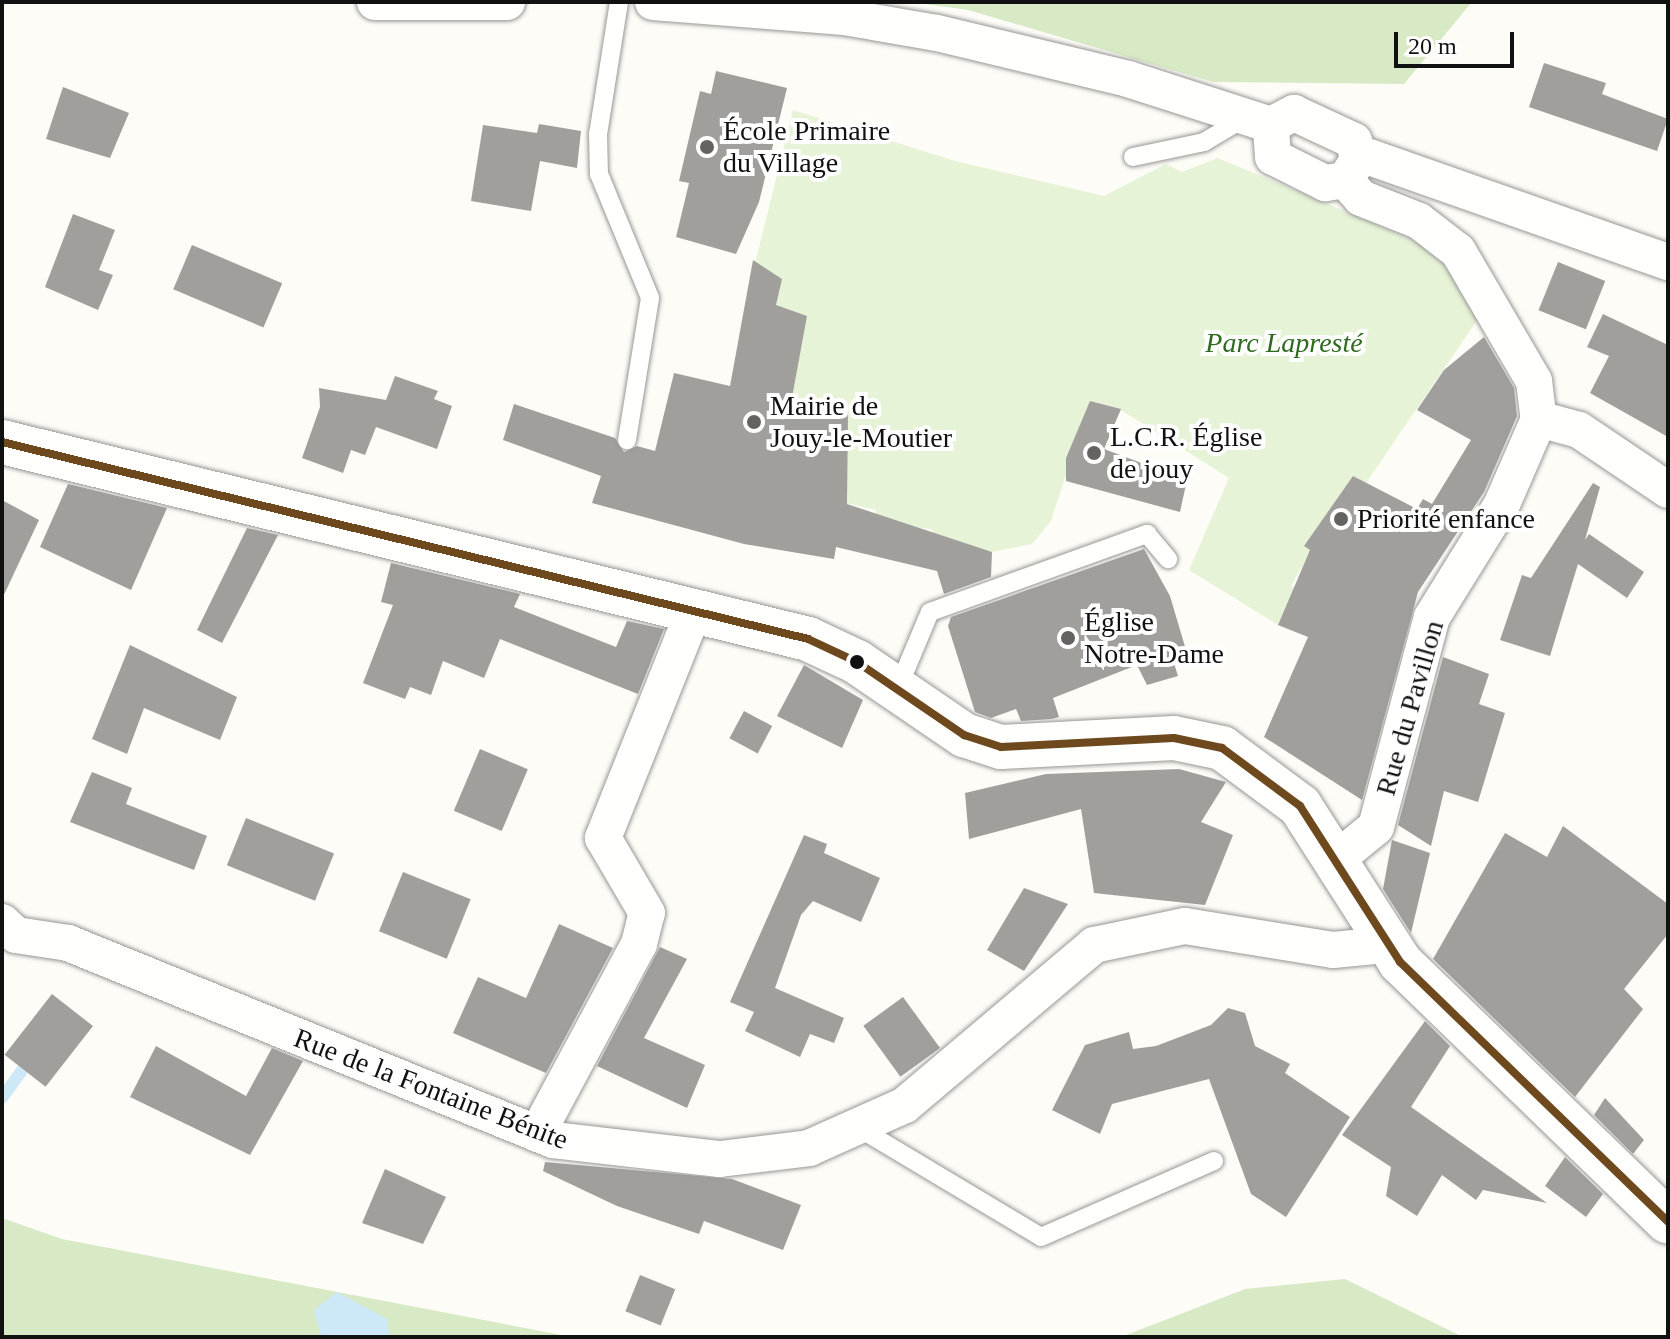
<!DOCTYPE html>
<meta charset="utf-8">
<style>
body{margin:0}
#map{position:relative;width:1670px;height:1339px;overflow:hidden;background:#fdfcf7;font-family:Georgia,serif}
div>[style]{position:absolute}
.green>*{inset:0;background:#e7f3d7}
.forest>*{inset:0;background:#d8eac5}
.water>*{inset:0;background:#cde8f7}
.stream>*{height:12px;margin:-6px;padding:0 6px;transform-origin:6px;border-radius:6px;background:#cde8f7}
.building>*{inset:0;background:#a19f9c;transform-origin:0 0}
.roads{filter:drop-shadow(0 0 2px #979795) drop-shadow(0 0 2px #979795)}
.service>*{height:18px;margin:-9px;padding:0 9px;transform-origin:9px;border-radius:9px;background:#fffffe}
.minor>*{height:36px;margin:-18px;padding:0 18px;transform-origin:18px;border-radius:18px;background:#fffffe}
.tertiary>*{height:44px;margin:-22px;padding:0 22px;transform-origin:22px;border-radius:22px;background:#fffffe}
.bus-1>*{height:8px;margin:-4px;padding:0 4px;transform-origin:4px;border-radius:4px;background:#6e491e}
.dots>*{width:22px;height:22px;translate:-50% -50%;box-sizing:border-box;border:4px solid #fff;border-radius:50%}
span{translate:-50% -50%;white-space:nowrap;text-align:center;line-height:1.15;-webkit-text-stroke:8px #fff;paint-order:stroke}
.poi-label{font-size:28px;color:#111}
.left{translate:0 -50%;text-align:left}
.park-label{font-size:28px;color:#2f6b1f;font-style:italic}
.street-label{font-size:28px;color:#111}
.frame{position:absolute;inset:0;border:4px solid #111;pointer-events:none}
.scale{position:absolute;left:1394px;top:32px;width:120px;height:36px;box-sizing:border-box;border:4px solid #111;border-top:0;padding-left:10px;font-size:24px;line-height:28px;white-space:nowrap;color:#111;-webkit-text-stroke:6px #fff;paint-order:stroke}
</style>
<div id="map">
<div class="green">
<i style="clip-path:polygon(793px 110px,955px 161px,1104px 196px,1166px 164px,1182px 172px,1218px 158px,1432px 248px,1462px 278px,1480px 316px,1366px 483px,1353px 476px,1291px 586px,1296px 590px,1278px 625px,1189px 570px,1229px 478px,1121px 410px,1090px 401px,1051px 521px,1032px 544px,992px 552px,935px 538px,932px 529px,873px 524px,876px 510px,842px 502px,848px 415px,781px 401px,807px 316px,746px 300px)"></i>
</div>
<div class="forest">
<i style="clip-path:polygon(911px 2px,1472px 2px,1404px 84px,1213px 82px,968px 10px)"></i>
<i style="clip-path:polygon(2px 1218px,62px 1239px,572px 1337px,2px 1337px)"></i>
<i style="clip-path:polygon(1345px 1279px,1463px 1337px,1121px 1337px,1245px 1289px)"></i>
</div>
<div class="water">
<i style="clip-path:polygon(337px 1292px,387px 1319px,390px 1337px,321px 1337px,314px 1310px)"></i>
</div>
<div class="stream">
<i style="left:2px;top:1098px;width:36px;rotate:-54deg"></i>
</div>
<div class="building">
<i style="clip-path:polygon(1544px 63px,1606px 83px,1602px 94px,1668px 119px,1657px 151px,1529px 107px)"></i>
<i style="clip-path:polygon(716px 71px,787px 88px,759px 202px,736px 254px,676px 237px,689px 183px,679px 181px,700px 91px,711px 94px)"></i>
<i style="clip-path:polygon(63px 87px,129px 113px,110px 158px,46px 139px)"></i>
<i style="clip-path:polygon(539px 124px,581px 131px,577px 168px,540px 161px,531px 211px,471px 201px,483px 125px,537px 133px)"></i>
<i style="clip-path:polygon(73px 214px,115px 230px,99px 270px,113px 275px,98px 310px,45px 287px)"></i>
<i style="left:192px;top:245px;width:98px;height:48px;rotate:23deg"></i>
<i style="clip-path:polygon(753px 260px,782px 279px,776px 305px,807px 316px,791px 403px,848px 415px,847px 504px,992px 552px,991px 577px,944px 594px,937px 571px,836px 547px,834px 559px,744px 544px,592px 503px,601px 476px,503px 440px,514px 404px,615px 438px,624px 452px,637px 446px,655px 451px,674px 373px,730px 386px)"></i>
<i style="left:1558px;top:262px;width:51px;height:52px;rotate:22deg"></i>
<i style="clip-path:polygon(1603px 314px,1668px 345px,1668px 437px,1590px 393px,1609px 356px,1587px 347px)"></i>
<i style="clip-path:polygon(1484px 337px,1514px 388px,1517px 416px,1484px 492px,1418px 592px,1362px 800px,1264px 737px,1308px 637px,1278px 625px,1310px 550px,1304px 546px,1353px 476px,1417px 509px,1423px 499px,1432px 504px,1471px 440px,1417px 410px,1444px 370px)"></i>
<i style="clip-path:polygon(395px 376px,438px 391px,434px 399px,452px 406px,437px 449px,376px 427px,365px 455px,351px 450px,343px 473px,302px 458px,320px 407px,319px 388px,386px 400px)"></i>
<i style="clip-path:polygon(1090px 401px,1121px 409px,1104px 449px,1187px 480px,1180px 512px,1066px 481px,1066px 458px)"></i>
<i style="clip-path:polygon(1593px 483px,1600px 487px,1585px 540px,1589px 534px,1644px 572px,1627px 598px,1578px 564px,1550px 656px,1500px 640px,1522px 575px,1531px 578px)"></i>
<i style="clip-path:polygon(68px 484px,167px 508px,131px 590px,40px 547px)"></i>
<i style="clip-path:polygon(2px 500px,39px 520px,2px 599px)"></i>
<i style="clip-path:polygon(247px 528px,278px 535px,222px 643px,197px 630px)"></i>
<i style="clip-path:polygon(1144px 549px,1170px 596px,1186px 650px,1171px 654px,1178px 676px,1147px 685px,1137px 665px,1053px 698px,1059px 717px,1052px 719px,1021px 721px,1016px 709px,991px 718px,975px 712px,948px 626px,951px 617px)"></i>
<i style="clip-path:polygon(391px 563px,520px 594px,514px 607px,616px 647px,627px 621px,664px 629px,638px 694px,500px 639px,484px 678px,443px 661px,431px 695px,410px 687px,405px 699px,363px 683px,393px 605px,381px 602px)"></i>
<i style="clip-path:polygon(130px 645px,237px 697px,220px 740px,144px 708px,127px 754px,92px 739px)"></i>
<i style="clip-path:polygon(1443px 657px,1489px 674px,1479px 704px,1505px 713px,1478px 802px,1444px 791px,1431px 846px,1398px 825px)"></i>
<i style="clip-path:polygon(804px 665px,863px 700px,842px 748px,777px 716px)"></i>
<i style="left:744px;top:711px;width:32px;height:31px;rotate:28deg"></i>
<i style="left:480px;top:749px;width:52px;height:67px;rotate:23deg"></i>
<i style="clip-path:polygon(1179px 769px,1226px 782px,1201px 822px,1233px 835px,1205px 905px,1094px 893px,1081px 809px,969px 839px,965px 793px,1046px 774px)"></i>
<i style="clip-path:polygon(92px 772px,132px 788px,126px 804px,207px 836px,194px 870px,70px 822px)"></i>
<i style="left:246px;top:818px;width:95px;height:51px;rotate:22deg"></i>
<i style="clip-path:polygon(1563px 826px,1668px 904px,1668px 934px,1624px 989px,1643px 1009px,1575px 1097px,1433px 959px,1505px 833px,1547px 857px)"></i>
<i style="clip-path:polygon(804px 835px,827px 844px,824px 853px,880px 878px,861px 922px,813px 901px,801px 915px,775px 988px,844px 1018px,834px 1043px,810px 1034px,800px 1057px,745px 1031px,754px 1012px,730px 1002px)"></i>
<i style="clip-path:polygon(1392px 840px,1430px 853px,1411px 933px,1383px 889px)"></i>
<i style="left:403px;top:872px;width:73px;height:64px;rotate:22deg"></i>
<i style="clip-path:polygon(1024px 888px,1068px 904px,1024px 971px,987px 950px)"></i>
<i style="clip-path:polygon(559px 924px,613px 948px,546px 1073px,453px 1033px,478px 977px,526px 998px)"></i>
<i style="clip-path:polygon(660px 947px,687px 959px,644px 1038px,705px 1065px,687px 1108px,597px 1066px)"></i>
<i style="left:52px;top:994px;width:52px;height:77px;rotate:38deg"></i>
<i style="left:903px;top:997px;width:63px;height:49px;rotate:54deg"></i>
<i style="clip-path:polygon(1228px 1008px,1245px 1013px,1255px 1046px,1290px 1064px,1285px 1073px,1350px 1117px,1286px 1217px,1251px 1194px,1209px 1079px,1112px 1104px,1100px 1134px,1052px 1110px,1085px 1045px,1129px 1032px,1133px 1049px,1156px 1046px,1211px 1025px)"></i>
<i style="clip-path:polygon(1425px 1021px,1450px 1046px,1411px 1107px,1547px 1203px,1483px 1190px,1476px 1200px,1442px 1175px,1417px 1216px,1386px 1196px,1391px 1167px,1342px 1135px)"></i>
<i style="clip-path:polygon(156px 1046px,246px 1096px,272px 1048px,303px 1061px,250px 1155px,130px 1097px)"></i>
<i style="clip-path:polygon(1605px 1098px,1644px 1140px,1633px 1154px,1594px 1115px)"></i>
<i style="clip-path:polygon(1565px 1157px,1603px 1194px,1586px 1217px,1545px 1186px)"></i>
<i style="clip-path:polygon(545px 1162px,732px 1179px,801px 1205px,783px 1250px,704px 1221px,699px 1234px,617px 1206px,543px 1171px)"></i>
<i style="clip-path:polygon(385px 1169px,446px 1197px,423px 1244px,362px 1223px)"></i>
<i style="left:640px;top:1275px;width:38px;height:39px;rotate:22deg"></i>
</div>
<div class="roads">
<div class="service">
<i style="left:619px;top:2px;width:134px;rotate:99deg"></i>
<i style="left:598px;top:134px;width:40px;rotate:88.6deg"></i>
<i style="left:599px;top:174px;width:134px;rotate:67.6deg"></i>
<i style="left:650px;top:298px;width:144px;rotate:99.2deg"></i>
<i style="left:1133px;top:157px;width:73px;rotate:-11.9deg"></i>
<i style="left:1204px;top:142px;width:49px;rotate:-30.8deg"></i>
<i style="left:898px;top:688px;width:82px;rotate:-67.2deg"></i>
<i style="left:930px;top:612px;width:231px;rotate:-19.8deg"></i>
<i style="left:1147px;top:534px;width:33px;rotate:50deg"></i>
<i style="left:859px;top:1128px;width:212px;rotate:30.9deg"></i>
<i style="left:1041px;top:1237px;width:189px;rotate:-23.7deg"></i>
</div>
<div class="minor">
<i style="left:375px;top:2px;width:132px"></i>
<i style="left:653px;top:2px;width:192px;rotate:4.5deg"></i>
<i style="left:844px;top:17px;width:94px;rotate:9.8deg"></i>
<i style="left:937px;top:33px;width:196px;rotate:13.5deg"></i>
<i style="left:1128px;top:79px;width:150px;rotate:17.8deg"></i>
<i style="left:1294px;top:113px;width:66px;rotate:25deg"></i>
<i style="left:1354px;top:141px;width:19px;rotate:78deg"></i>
<i style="left:1358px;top:160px;width:24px;rotate:123deg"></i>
<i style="left:1345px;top:180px;width:20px;rotate:171deg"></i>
<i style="left:1325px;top:183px;width:58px;rotate:-153.4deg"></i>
<i style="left:1273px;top:157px;width:32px;rotate:-94deg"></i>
<i style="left:1271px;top:125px;width:26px;rotate:-28deg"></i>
<i style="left:1358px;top:153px;width:329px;rotate:19.4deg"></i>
<i style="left:1345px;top:180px;width:24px;rotate:48deg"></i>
<i style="left:1361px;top:198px;width:62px;rotate:21.6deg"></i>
<i style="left:1419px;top:221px;width:49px;rotate:37.6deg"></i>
<i style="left:1458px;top:251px;width:151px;rotate:59.7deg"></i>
<i style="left:1534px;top:381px;width:38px;rotate:83deg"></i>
<i style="left:1539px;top:419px;width:41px;rotate:15.4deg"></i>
<i style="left:1579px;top:430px;width:107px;rotate:34deg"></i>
<i style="left:1337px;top:859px;width:50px;rotate:-39.4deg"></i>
<i style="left:1376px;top:827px;width:217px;rotate:-75.1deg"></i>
<i style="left:1432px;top:617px;width:133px;rotate:-58.2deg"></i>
<i style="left:1502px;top:504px;width:93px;rotate:-66.5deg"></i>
<i style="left:2px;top:922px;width:19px;rotate:43deg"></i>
<i style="left:16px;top:935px;width:53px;rotate:8.7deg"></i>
<i style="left:68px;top:943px;width:523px;rotate:22.11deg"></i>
<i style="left:553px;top:1140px;width:168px;rotate:6.5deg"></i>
<i style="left:720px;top:1159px;width:90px;rotate:-7deg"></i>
<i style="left:809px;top:1148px;width:105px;rotate:-24.1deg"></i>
<i style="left:905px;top:1105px;width:248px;rotate:-40.2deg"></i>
<i style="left:1094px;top:945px;width:93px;rotate:-11.8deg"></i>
<i style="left:1185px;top:926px;width:150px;rotate:9.2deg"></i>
<i style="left:1333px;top:950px;width:52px;rotate:-5.5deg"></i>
<i style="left:537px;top:1134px;width:216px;rotate:-61.8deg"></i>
<i style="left:639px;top:944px;width:32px;rotate:-76deg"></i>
<i style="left:647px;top:913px;width:87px;rotate:-120.4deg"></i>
<i style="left:603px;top:838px;width:245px;rotate:-68.2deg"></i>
</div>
<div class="tertiary">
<i style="left:2px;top:442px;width:830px;rotate:13.73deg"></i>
<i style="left:808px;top:639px;width:54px;rotate:25.1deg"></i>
<i style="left:857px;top:662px;width:130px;rotate:34.3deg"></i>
<i style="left:964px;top:735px;width:39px;rotate:18deg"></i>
<i style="left:1001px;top:747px;width:173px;rotate:-3deg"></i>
<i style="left:1174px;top:738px;width:49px;rotate:11.8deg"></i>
<i style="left:1222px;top:748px;width:97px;rotate:36.6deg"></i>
<i style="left:1300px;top:806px;width:185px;rotate:57.3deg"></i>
<i style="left:1400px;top:962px;width:373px;rotate:44.1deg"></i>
</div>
</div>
<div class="bus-1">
<i style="left:2px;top:442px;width:830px;rotate:13.73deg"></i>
<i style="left:808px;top:639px;width:54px;rotate:25.1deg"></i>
<i style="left:857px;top:662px;width:130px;rotate:34.3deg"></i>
<i style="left:964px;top:735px;width:39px;rotate:18deg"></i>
<i style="left:1001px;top:747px;width:173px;rotate:-3deg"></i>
<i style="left:1174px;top:738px;width:49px;rotate:11.8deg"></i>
<i style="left:1222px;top:748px;width:97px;rotate:36.6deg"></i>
<i style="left:1300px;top:806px;width:185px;rotate:57.3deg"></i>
<i style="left:1400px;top:962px;width:373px;rotate:44.1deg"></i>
</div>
<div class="dots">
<i style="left:707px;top:147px;background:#646362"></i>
<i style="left:754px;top:422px;background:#646362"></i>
<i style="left:1094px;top:453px;background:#646362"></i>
<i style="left:1341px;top:519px;background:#646362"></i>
<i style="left:1068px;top:638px;background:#646362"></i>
<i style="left:857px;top:662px;background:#111"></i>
</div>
<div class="poi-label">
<span class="left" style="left:723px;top:147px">École Primaire<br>du Village</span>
<span class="left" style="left:770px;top:422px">Mairie de<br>Jouy-le-Moutier</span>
<span class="left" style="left:1110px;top:453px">L.C.R. Église<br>de jouy</span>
<span class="left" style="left:1357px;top:519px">Priorité enfance</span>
<span class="left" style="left:1084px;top:638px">Église<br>Notre-Dame</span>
</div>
<div class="park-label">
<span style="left:1284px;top:343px">Parc Lapresté</span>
</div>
<div class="street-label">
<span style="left:1410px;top:708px;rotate:-74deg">Rue du Pavillon</span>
<span style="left:431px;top:1089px;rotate:21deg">Rue de la Fontaine Bénite</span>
</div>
<div class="frame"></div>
<div class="scale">20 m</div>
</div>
